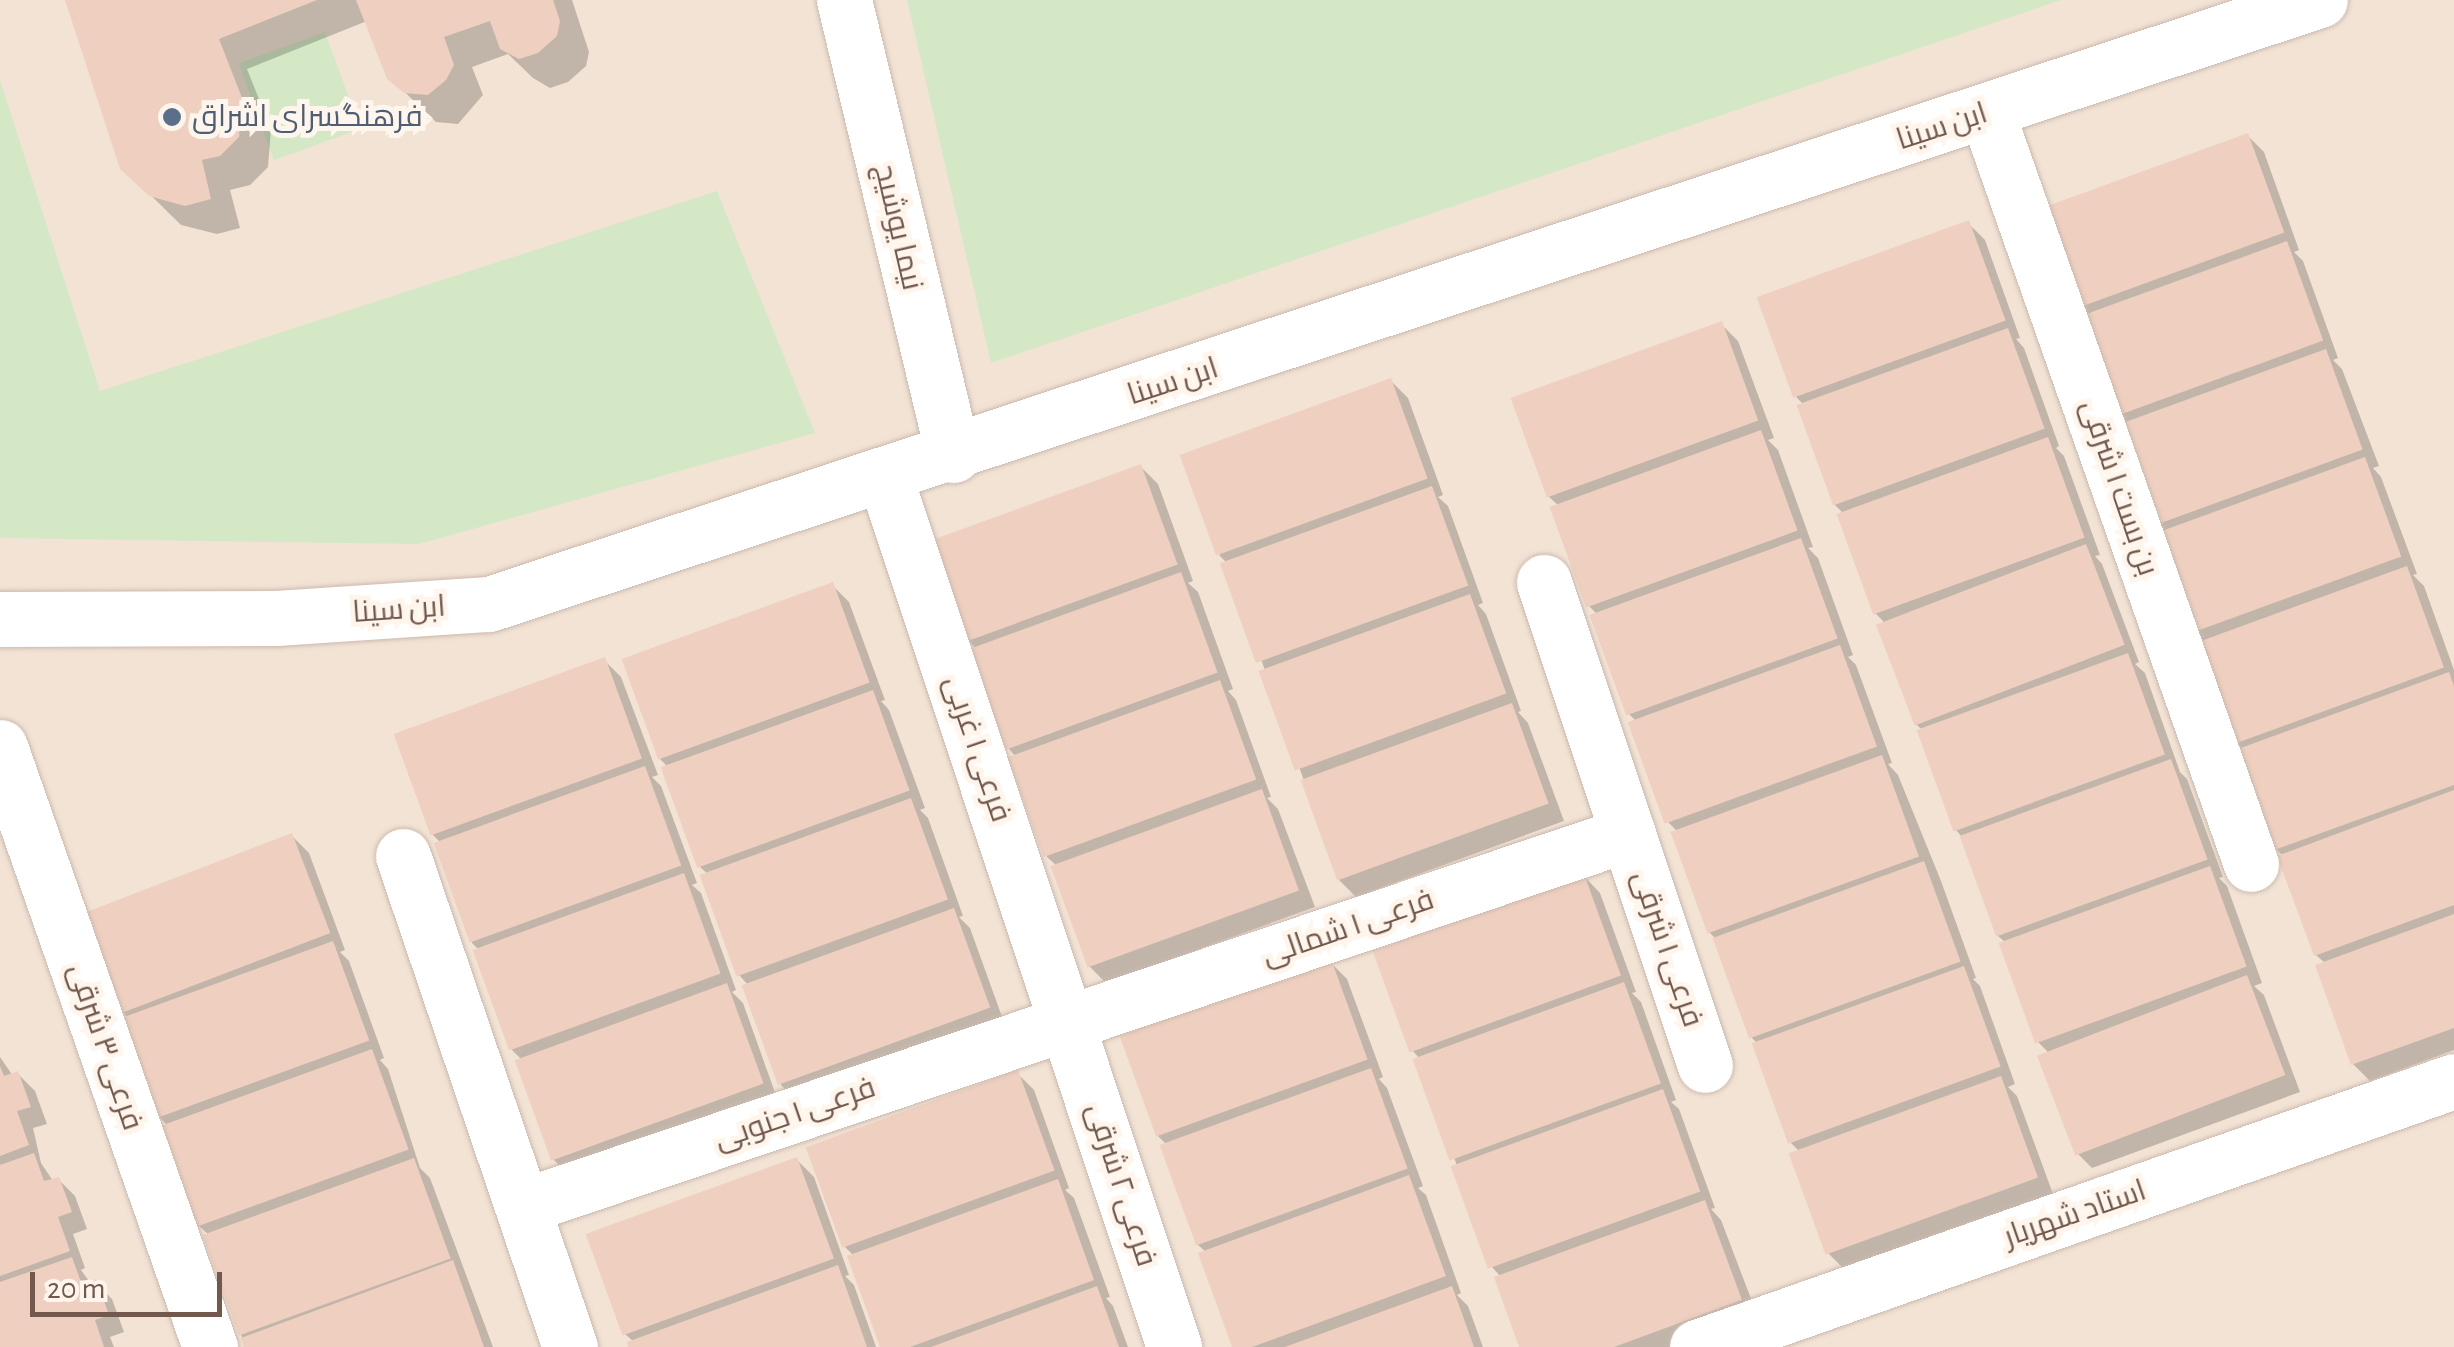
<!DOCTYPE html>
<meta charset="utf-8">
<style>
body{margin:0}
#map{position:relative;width:2454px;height:1347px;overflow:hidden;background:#fbf2e6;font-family:"Alegreya Sans",Cairo,sans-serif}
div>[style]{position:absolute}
.residential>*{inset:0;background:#f2e3d5;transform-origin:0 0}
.green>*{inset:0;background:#d5e8c6;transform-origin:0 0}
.shadow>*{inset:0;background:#0003}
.building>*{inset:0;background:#efd0c0;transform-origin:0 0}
.roads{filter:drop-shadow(0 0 2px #ccb9ad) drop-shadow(0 0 2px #ccb9ad)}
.street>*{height:55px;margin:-27.5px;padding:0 27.5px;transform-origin:27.5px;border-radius:27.5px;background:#fff}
.secondary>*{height:55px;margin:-27.5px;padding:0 27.5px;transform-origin:27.5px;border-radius:27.5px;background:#fff}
.dots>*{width:28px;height:28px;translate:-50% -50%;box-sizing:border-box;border:5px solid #fef6ec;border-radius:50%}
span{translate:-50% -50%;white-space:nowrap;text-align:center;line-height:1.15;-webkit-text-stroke:10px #fef6ec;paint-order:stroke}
.service-label{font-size:30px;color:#4e5e75}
.left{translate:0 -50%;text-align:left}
.street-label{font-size:30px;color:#73584d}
.scale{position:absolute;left:30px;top:1272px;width:192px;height:45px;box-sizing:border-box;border:5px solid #73584d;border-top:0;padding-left:12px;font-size:30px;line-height:35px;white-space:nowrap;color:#73584d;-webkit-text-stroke:8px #fef6ec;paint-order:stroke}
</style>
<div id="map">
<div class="residential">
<i style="left:0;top:0;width:2454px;height:1347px"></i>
</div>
<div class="green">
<i style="clip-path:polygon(907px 0,2061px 0,991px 363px)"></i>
<i style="left:325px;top:32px;width:103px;height:92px;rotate:70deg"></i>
<i style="clip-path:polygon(0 80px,100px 391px,717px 191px,815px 433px,419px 544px,0 538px)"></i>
</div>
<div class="shadow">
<i style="clip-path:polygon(68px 0,572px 0,589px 52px,586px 66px,568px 82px,550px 88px,533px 78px,508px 54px,472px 67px,483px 95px,458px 124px,436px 122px,390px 78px,367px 21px,247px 69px,271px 129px,268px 167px,250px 185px,230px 190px,240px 228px,217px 234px,181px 225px,122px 167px)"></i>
<i style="clip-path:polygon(2247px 135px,2264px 152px,2299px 250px,2294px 252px,2303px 261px,2338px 358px,2333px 360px,2342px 369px,2379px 466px,2373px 468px,2381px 477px,2417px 574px,2413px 575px,2424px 586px,2454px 670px,2454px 1050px,2370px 1081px,2353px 1064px,2326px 964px,2316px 955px,2283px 856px,2276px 849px,2235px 743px,2075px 309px)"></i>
<i style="clip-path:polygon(1968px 223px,1985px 240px,2020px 338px,2016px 339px,2024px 348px,2059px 446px,2056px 448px,2064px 456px,2100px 555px,2095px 556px,2102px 564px,2139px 662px,2135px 664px,2145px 673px,2180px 772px,2187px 779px,2223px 877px,2219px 878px,2227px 886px,2262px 983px,2254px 986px,2264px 995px,2300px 1092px,2092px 1168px,2075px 1151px,2047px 1051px,2038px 1042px,2006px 943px,1998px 936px,1962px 837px,1956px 830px,1924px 732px,1913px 721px,1883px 621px,1875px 613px,1844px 514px,1835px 505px,1804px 405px,1796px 397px)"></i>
<i style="clip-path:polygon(1721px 324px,1738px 341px,1774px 438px,1768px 440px,1778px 450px,1813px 547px,1808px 548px,1818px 558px,1853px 655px,1848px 657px,1856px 665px,1892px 763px,1888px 764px,1898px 775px,1941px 881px,1976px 978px,1973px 979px,1980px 986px,2015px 1084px,2008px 1087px,2017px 1096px,2053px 1194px,1845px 1270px,1828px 1253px,1800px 1152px,1791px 1143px,1758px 1044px,1752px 1038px,1716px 939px,1709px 932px,1678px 832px,1667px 821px,1637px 722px,1629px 714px,1598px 615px,1589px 606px,1559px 506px,1549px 497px)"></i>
<i style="clip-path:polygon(1391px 381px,1408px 398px,1443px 495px,1438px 497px,1448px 506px,1483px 603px,1478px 605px,1486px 614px,1521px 711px,1518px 712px,1528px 723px,1564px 821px,1356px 897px,1339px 880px,1227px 563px,1219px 555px)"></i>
<i style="clip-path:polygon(1141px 467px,1158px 484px,1193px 581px,1188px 583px,1198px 592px,1233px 689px,1228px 691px,1236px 700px,1271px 797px,1267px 798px,1278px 809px,1315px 907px,1106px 983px,1089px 966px,1058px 867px,1047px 857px,1016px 757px,1009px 749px,977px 650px,969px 641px)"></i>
<i style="clip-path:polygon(832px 585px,849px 602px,885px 700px,881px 701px,889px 710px,925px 808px,920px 810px,928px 818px,963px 916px,959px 917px,970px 928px,1005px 1025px,798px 1102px,781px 1085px,749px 986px,739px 975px,709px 875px,700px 867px,669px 768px,660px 759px)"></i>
<i style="clip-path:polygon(604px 660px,621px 677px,658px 775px,652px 777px,661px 786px,697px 883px,692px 885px,701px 893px,736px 990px,732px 992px,743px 1003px,778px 1101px,571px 1177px,554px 1160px,522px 1060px,512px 1050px,480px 951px,472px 943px,441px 843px,432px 834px)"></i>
<i style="clip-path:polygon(292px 836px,309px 853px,345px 950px,340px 952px,349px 961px,384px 1058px,380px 1060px,388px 1069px,420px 1168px,430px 1178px,493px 1347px,247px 1347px,241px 1335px,210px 1236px,199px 1226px,168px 1126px,160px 1118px,129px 1019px,120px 1010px)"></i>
<i style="clip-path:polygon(1584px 876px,1600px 893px,1636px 992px,1632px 993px,1641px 1002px,1676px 1100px,1671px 1102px,1679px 1109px,1715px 1208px,1711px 1209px,1721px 1220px,1758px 1317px,1676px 1347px,1521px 1347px,1501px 1277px,1491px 1266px,1421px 1060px,1412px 1050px)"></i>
<i style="clip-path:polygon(1330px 962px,1347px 979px,1383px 1077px,1379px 1079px,1387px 1088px,1423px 1186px,1418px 1188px,1426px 1195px,1461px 1293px,1457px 1295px,1468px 1306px,1483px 1347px,1235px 1347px,1206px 1252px,1198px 1245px,1167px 1145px,1158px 1136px)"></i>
<i style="clip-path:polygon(0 1057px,13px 1076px,18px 1074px,35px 1091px,47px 1124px,33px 1128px,41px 1163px,53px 1181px,58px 1179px,75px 1196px,87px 1229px,73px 1234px,85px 1268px,81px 1270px,91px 1284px,95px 1282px,112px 1299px,124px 1332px,110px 1337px,114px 1347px,0 1347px)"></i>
<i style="clip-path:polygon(1017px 1073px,1034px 1090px,1069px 1188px,1065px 1190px,1074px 1198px,1110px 1297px,1106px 1298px,1113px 1306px,1128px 1347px,882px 1347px,854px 1256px,845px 1247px)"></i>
<i style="clip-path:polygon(797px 1160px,814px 1177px,849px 1275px,845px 1276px,854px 1285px,876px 1347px,631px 1347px,634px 1342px,625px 1334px)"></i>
</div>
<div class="building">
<i style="clip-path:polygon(65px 0,317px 0,219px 39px,242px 98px,239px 137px,220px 156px,202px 160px,211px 199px,185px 206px,149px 196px,120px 169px)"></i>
<i style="clip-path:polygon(356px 0,553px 0,560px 21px,557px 36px,538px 53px,519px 59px,500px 49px,490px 21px,444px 37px,454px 65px,446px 80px,428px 95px,404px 93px,387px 79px)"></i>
<i style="left:2248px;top:133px;width:106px;height:226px;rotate:70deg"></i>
<i style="left:1969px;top:220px;width:107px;height:226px;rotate:70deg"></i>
<i style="left:2287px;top:241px;width:106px;height:226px;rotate:70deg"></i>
<i style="left:1722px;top:321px;width:106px;height:225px;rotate:70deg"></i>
<i style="left:2008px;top:328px;width:107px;height:225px;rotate:70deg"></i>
<i style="left:2326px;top:349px;width:107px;height:225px;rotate:70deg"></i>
<i style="left:1391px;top:378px;width:107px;height:225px;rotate:70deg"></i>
<i style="left:1761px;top:430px;width:107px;height:225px;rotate:70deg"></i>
<i style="left:2048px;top:437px;width:107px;height:225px;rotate:70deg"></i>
<i style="left:2365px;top:457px;width:106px;height:225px;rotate:70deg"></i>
<i style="left:1141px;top:464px;width:107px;height:225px;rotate:70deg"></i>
<i style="left:1432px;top:486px;width:106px;height:226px;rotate:70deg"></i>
<i style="left:1801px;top:538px;width:107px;height:225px;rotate:70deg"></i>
<i style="left:2086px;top:544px;width:108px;height:225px;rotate:69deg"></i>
<i style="left:2407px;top:566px;width:108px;height:225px;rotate:70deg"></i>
<i style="left:1181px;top:572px;width:107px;height:225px;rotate:70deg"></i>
<i style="left:833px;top:582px;width:107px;height:225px;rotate:70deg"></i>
<i style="left:1470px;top:594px;width:106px;height:225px;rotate:70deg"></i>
<i style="left:1840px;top:645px;width:108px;height:226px;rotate:70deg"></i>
<i style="left:2128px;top:653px;width:108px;height:225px;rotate:70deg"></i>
<i style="left:605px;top:657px;width:108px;height:225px;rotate:70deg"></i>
<i style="clip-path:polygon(2449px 672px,2454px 686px,2454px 785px,2274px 850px,2238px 749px)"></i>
<i style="left:1220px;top:680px;width:106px;height:226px;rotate:70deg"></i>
<i style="left:873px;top:690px;width:107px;height:226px;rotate:70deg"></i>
<i style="left:1512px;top:703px;width:107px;height:225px;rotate:70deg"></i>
<i style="left:1882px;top:755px;width:108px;height:225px;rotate:70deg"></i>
<i style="left:2171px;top:759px;width:107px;height:225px;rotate:70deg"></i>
<i style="left:645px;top:766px;width:106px;height:225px;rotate:70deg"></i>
<i style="left:1262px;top:789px;width:108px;height:225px;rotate:70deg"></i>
<i style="clip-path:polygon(2454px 790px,2454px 905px,2314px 956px,2277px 856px)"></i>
<i style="left:911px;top:798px;width:108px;height:225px;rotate:70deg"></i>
<i style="left:292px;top:833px;width:107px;height:225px;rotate:69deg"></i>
<i style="left:1924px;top:861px;width:107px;height:225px;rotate:70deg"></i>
<i style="left:2210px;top:866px;width:107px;height:225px;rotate:70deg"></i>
<i style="left:684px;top:873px;width:107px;height:225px;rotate:70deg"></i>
<i style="left:1584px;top:874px;width:108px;height:225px;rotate:70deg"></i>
<i style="left:954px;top:908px;width:106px;height:226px;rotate:70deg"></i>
<i style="clip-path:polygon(2454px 914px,2454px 1028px,2351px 1065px,2315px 965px)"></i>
<i style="left:333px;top:941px;width:106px;height:226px;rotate:70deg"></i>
<i style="left:1331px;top:959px;width:107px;height:225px;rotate:70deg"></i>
<i style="left:1964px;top:966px;width:107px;height:226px;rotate:70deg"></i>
<i style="left:2247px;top:975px;width:107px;height:225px;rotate:69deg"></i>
<i style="left:1624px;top:982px;width:108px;height:225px;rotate:70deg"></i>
<i style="left:727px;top:983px;width:107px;height:226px;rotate:70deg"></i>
<i style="left:372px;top:1049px;width:107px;height:225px;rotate:70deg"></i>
<i style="clip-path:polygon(0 1066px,4px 1076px,18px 1071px,31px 1107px,17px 1111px,29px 1145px,0 1156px)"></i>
<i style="left:1371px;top:1068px;width:107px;height:225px;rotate:70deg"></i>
<i style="left:1018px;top:1070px;width:107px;height:226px;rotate:70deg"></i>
<i style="left:2001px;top:1076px;width:108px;height:226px;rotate:70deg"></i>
<i style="left:1663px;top:1089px;width:109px;height:226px;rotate:70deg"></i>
<i style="clip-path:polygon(34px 1153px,44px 1181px,59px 1177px,72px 1212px,58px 1217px,70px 1251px,0 1276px,0 1165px)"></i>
<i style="left:797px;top:1157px;width:108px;height:225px;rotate:70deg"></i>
<i style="left:414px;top:1158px;width:107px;height:225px;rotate:70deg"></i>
<i style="clip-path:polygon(1409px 1175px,1446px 1276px,1252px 1347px,1232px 1347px,1198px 1253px)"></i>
<i style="clip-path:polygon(1058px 1179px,1094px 1280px,910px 1347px,880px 1347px,847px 1256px)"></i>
<i style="clip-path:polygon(1705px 1200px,1742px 1300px,1614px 1347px,1519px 1347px,1494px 1277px)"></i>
<i style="clip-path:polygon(72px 1257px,82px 1285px,96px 1279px,109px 1315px,95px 1320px,104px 1347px,0 1347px,0 1282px)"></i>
<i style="clip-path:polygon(453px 1260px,484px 1347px,244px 1347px,241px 1338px)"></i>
<i style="clip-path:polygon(838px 1265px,867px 1347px,628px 1347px,627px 1342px)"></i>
<i style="clip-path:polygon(1097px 1286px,1119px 1347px,931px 1347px)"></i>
<i style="clip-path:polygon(1452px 1286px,1474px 1347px,1285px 1347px)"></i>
</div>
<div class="roads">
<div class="street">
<i style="left:1987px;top:113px;width:796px;rotate:70.63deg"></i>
<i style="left:885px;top:477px;width:917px;rotate:71.62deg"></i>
<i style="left:1544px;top:582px;width:509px;rotate:71.57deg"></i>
<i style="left:0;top:747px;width:636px;rotate:70.71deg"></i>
<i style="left:403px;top:856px;width:519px;rotate:71.22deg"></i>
<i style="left:523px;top:1206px;width:1166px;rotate:-18.61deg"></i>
</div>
<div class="secondary">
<i style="left:844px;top:0;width:468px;rotate:76.5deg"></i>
<i style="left:0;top:619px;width:276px;rotate:-0.2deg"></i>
<i style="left:276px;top:618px;width:213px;rotate:-3.8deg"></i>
<i style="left:489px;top:604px;width:1928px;rotate:-18.26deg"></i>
<i style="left:1697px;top:1347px;width:802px;rotate:-19.36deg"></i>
</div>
</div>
<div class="dots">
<i style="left:172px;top:117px;background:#5c6f8a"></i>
</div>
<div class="service-label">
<span class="left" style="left:192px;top:117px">فرهنگسرای اشراق</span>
</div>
<div class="street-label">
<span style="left:1942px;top:127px;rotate:-18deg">ابن سینا</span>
<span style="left:898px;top:227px;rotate:77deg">نیما یوشیج</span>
<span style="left:1173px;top:382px;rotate:-18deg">ابن سینا</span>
<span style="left:2119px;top:488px;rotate:71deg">بن بست ۱ شرقی</span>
<span style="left:399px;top:610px;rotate:-4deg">ابن سینا</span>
<span style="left:977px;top:749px;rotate:71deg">فرعی ۱ غربی</span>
<span style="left:1348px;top:928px;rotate:-19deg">فرعی ۱ شمالی</span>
<span style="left:1667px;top:949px;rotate:71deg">فرعی ۱ شرقی</span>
<span style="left:105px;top:1047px;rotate:71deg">فرعی ۳ شرقی</span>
<span style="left:795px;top:1114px;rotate:-19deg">فرعی ۱ جنوبی</span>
<span style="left:1121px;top:1185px;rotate:72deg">فرعی ۲ شرقی</span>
<span style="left:2075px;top:1214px;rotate:-19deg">استاد شهریار</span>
</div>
<div class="scale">20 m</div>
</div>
